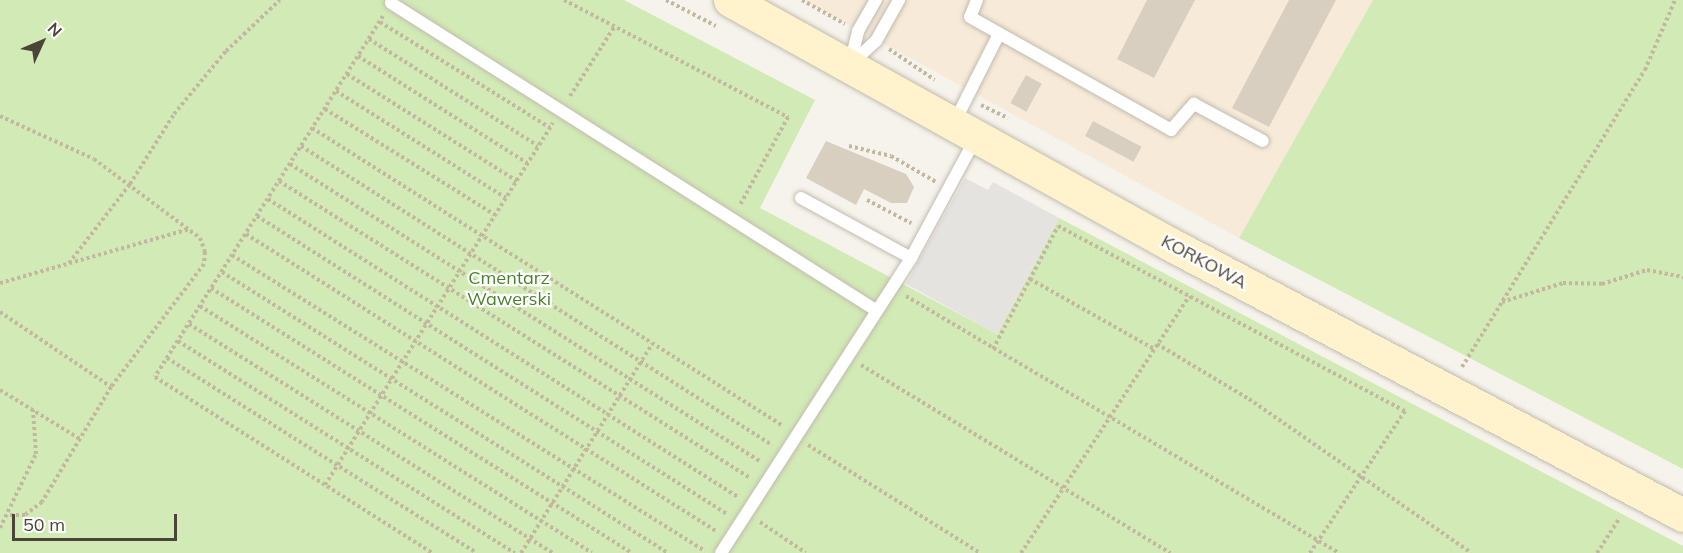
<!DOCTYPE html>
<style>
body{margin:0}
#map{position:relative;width:1683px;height:553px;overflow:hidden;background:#f6f3ec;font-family:Mulish,sans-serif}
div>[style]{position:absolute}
.commercial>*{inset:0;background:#f7ead8}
.green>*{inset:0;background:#d2eab5}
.parking>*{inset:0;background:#e5e3e0}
.building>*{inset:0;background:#d8cfc1;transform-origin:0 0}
.path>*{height:4px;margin-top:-2px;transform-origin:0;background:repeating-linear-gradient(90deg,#c4b79f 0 3px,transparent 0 6px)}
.roads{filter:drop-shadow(0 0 2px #c2bbae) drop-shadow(0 0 2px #c2bbae)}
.lane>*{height:12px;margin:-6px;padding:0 6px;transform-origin:6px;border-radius:6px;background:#fff}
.secondary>*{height:33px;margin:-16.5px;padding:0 16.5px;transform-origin:16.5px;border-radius:16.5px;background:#fff3cd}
span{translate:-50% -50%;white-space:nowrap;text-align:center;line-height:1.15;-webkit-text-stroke:4.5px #fff;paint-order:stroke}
.street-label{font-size:18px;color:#4b4439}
.park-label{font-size:18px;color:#4a7f2a}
.north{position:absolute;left:12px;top:12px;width:60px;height:60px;-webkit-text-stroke:4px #fff;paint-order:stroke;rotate:46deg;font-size:16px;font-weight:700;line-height:24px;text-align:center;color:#4b4439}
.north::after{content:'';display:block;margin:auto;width:21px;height:27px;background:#4b4439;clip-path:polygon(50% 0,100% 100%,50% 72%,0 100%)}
.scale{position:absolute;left:12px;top:514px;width:165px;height:27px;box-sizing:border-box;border:3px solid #4b4439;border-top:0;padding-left:8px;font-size:18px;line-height:21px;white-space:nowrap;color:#4b4439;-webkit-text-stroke:4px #fff;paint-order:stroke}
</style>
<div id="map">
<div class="commercial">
<i style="clip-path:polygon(804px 0,1373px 0,1239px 238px)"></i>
</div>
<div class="green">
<i style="clip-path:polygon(0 0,624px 0,815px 100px,760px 208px,997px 334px,1059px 218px,1683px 546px,1683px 553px,0 553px)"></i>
<i style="clip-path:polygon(1373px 0,1683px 0,1683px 469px,1239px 238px)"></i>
</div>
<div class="parking">
<i style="clip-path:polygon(965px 178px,988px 190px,993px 182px,1059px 218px,997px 334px,906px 284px)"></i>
</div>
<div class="building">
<i style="clip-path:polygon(1147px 0,1195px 0,1154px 78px,1117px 59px)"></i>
<i style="clip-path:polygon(1289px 0,1336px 0,1269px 127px,1232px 108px)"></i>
<i style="left:1026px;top:75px;width:18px;height:32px;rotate:29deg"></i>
<i style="left:1093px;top:121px;width:55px;height:17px;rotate:28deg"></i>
<i style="clip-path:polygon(826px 141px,906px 174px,914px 187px,907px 203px,891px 203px,864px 189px,856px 205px,806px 178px)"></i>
</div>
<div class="path">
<i style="left:564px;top:0;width:253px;rotate:27.6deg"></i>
<i style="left:788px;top:117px;width:100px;rotate:118.6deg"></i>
<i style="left:666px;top:0;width:56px;rotate:27.5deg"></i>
<i style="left:802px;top:0;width:49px;rotate:29.2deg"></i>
<i style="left:383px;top:16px;width:427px;rotate:122.3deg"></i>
<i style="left:155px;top:377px;width:328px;rotate:32.4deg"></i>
<i style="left:380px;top:22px;width:200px;rotate:31.9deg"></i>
<i style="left:369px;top:39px;width:200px;rotate:32.3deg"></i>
<i style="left:889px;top:49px;width:55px;rotate:34deg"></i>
<i style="left:358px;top:56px;width:200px;rotate:32.3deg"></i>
<i style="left:347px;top:74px;width:201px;rotate:32.2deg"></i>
<i style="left:336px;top:91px;width:201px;rotate:32.2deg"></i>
<i style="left:570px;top:96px;width:83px;rotate:-57.3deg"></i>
<i style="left:981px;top:105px;width:30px;rotate:26deg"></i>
<i style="left:325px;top:109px;width:200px;rotate:31.9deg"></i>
<i style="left:0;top:116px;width:103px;rotate:24.6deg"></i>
<i style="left:94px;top:159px;width:132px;rotate:36.7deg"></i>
<i style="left:200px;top:238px;width:15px;rotate:70deg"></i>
<i style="left:205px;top:252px;width:12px;rotate:95deg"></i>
<i style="left:204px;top:264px;width:154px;rotate:127.1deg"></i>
<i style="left:111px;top:387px;width:134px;rotate:121deg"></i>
<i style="left:42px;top:502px;width:21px;rotate:143deg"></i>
<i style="left:25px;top:515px;width:18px;rotate:180deg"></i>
<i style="left:312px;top:128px;width:557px;rotate:32.32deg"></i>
<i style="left:301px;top:146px;width:558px;rotate:32.41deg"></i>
<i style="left:849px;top:146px;width:43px;rotate:13.4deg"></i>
<i style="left:891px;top:156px;width:52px;rotate:30deg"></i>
<i style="left:290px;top:164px;width:557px;rotate:32.32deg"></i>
<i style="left:279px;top:181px;width:557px;rotate:32.23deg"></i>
<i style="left:268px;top:199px;width:557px;rotate:32.38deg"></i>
<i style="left:867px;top:200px;width:50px;rotate:27.6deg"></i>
<i style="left:257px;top:216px;width:557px;rotate:32.38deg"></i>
<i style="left:246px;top:234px;width:556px;rotate:32.29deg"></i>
<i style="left:232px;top:255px;width:558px;rotate:32.04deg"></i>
<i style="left:69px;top:263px;width:100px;rotate:-52.3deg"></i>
<i style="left:130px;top:184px;width:83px;rotate:-57.8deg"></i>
<i style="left:174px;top:114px;width:82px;rotate:-50.5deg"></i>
<i style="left:226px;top:51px;width:74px;rotate:-43.4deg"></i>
<i style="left:222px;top:272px;width:527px;rotate:32.21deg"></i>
<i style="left:1030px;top:279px;width:142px;rotate:29.4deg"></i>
<i style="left:0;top:283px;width:197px;rotate:-15.9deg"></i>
<i style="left:211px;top:288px;width:497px;rotate:32.2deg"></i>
<i style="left:906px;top:296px;width:504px;rotate:30.69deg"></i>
<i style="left:1502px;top:302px;width:64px;rotate:-17.3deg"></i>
<i style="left:1563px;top:283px;width:39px;rotate:1deg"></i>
<i style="left:1602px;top:284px;width:47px;rotate:-17.3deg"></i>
<i style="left:1647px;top:270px;width:37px;rotate:11deg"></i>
<i style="left:200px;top:306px;width:463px;rotate:32.2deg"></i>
<i style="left:0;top:312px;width:134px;rotate:34deg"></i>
<i style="left:189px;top:324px;width:430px;rotate:32.2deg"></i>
<i style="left:178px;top:341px;width:398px;rotate:32.2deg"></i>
<i style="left:1157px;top:344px;width:107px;rotate:30.9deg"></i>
<i style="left:1249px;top:399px;width:270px;rotate:34.7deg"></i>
<i style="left:993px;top:349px;width:139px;rotate:-62.1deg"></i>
<i style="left:1058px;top:226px;width:393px;rotate:28.1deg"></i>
<i style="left:1405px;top:411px;width:171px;rotate:123.8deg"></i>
<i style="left:167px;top:358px;width:366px;rotate:32.2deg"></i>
<i style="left:861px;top:365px;width:362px;rotate:31.3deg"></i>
<i style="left:1462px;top:367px;width:349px;rotate:-58.4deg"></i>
<i style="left:1645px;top:70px;width:76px;rotate:-66.8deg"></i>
<i style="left:0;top:390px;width:94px;rotate:31.5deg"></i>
<i style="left:808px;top:445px;width:203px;rotate:32.1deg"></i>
<i style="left:325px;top:485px;width:428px;rotate:-57.8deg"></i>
<i style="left:760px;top:522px;width:55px;rotate:34deg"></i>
<i style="left:0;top:528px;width:82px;rotate:-64.1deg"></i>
<i style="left:36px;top:454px;width:44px;rotate:-93.9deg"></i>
<i style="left:521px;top:553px;width:247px;rotate:-57.9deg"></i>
<i style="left:1021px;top:553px;width:307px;rotate:-56.8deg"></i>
<i style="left:1597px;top:553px;width:40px;rotate:-57.1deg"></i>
</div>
<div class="roads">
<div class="lane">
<i style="left:977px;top:0;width:18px;rotate:112deg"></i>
<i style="left:970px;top:17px;width:231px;rotate:29.3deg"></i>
<i style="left:1171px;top:130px;width:35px;rotate:-49deg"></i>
<i style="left:1194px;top:104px;width:78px;rotate:28.2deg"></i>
<i style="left:391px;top:3px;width:575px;rotate:32.36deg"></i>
<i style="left:850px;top:64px;width:34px;rotate:-76deg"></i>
<i style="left:858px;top:31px;width:36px;rotate:-60deg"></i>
<i style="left:851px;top:64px;width:34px;rotate:-43deg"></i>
<i style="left:876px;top:41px;width:47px;rotate:-60.7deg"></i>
<i style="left:954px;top:123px;width:100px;rotate:-63.2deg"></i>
<i style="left:801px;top:198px;width:125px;rotate:28.6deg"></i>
<i style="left:721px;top:553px;width:351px;rotate:-57.2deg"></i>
<i style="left:911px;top:258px;width:136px;rotate:-61.6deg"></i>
</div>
<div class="secondary">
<i style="left:730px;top:0;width:505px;rotate:29deg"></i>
<i style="left:1172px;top:245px;width:578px;rotate:27.85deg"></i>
</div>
</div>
<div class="street-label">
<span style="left:1204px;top:262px;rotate:28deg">KORKOWA</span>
</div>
<div class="park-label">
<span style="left:509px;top:289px">Cmentarz<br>Wawerski</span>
</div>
<div class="north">N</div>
<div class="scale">50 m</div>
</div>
